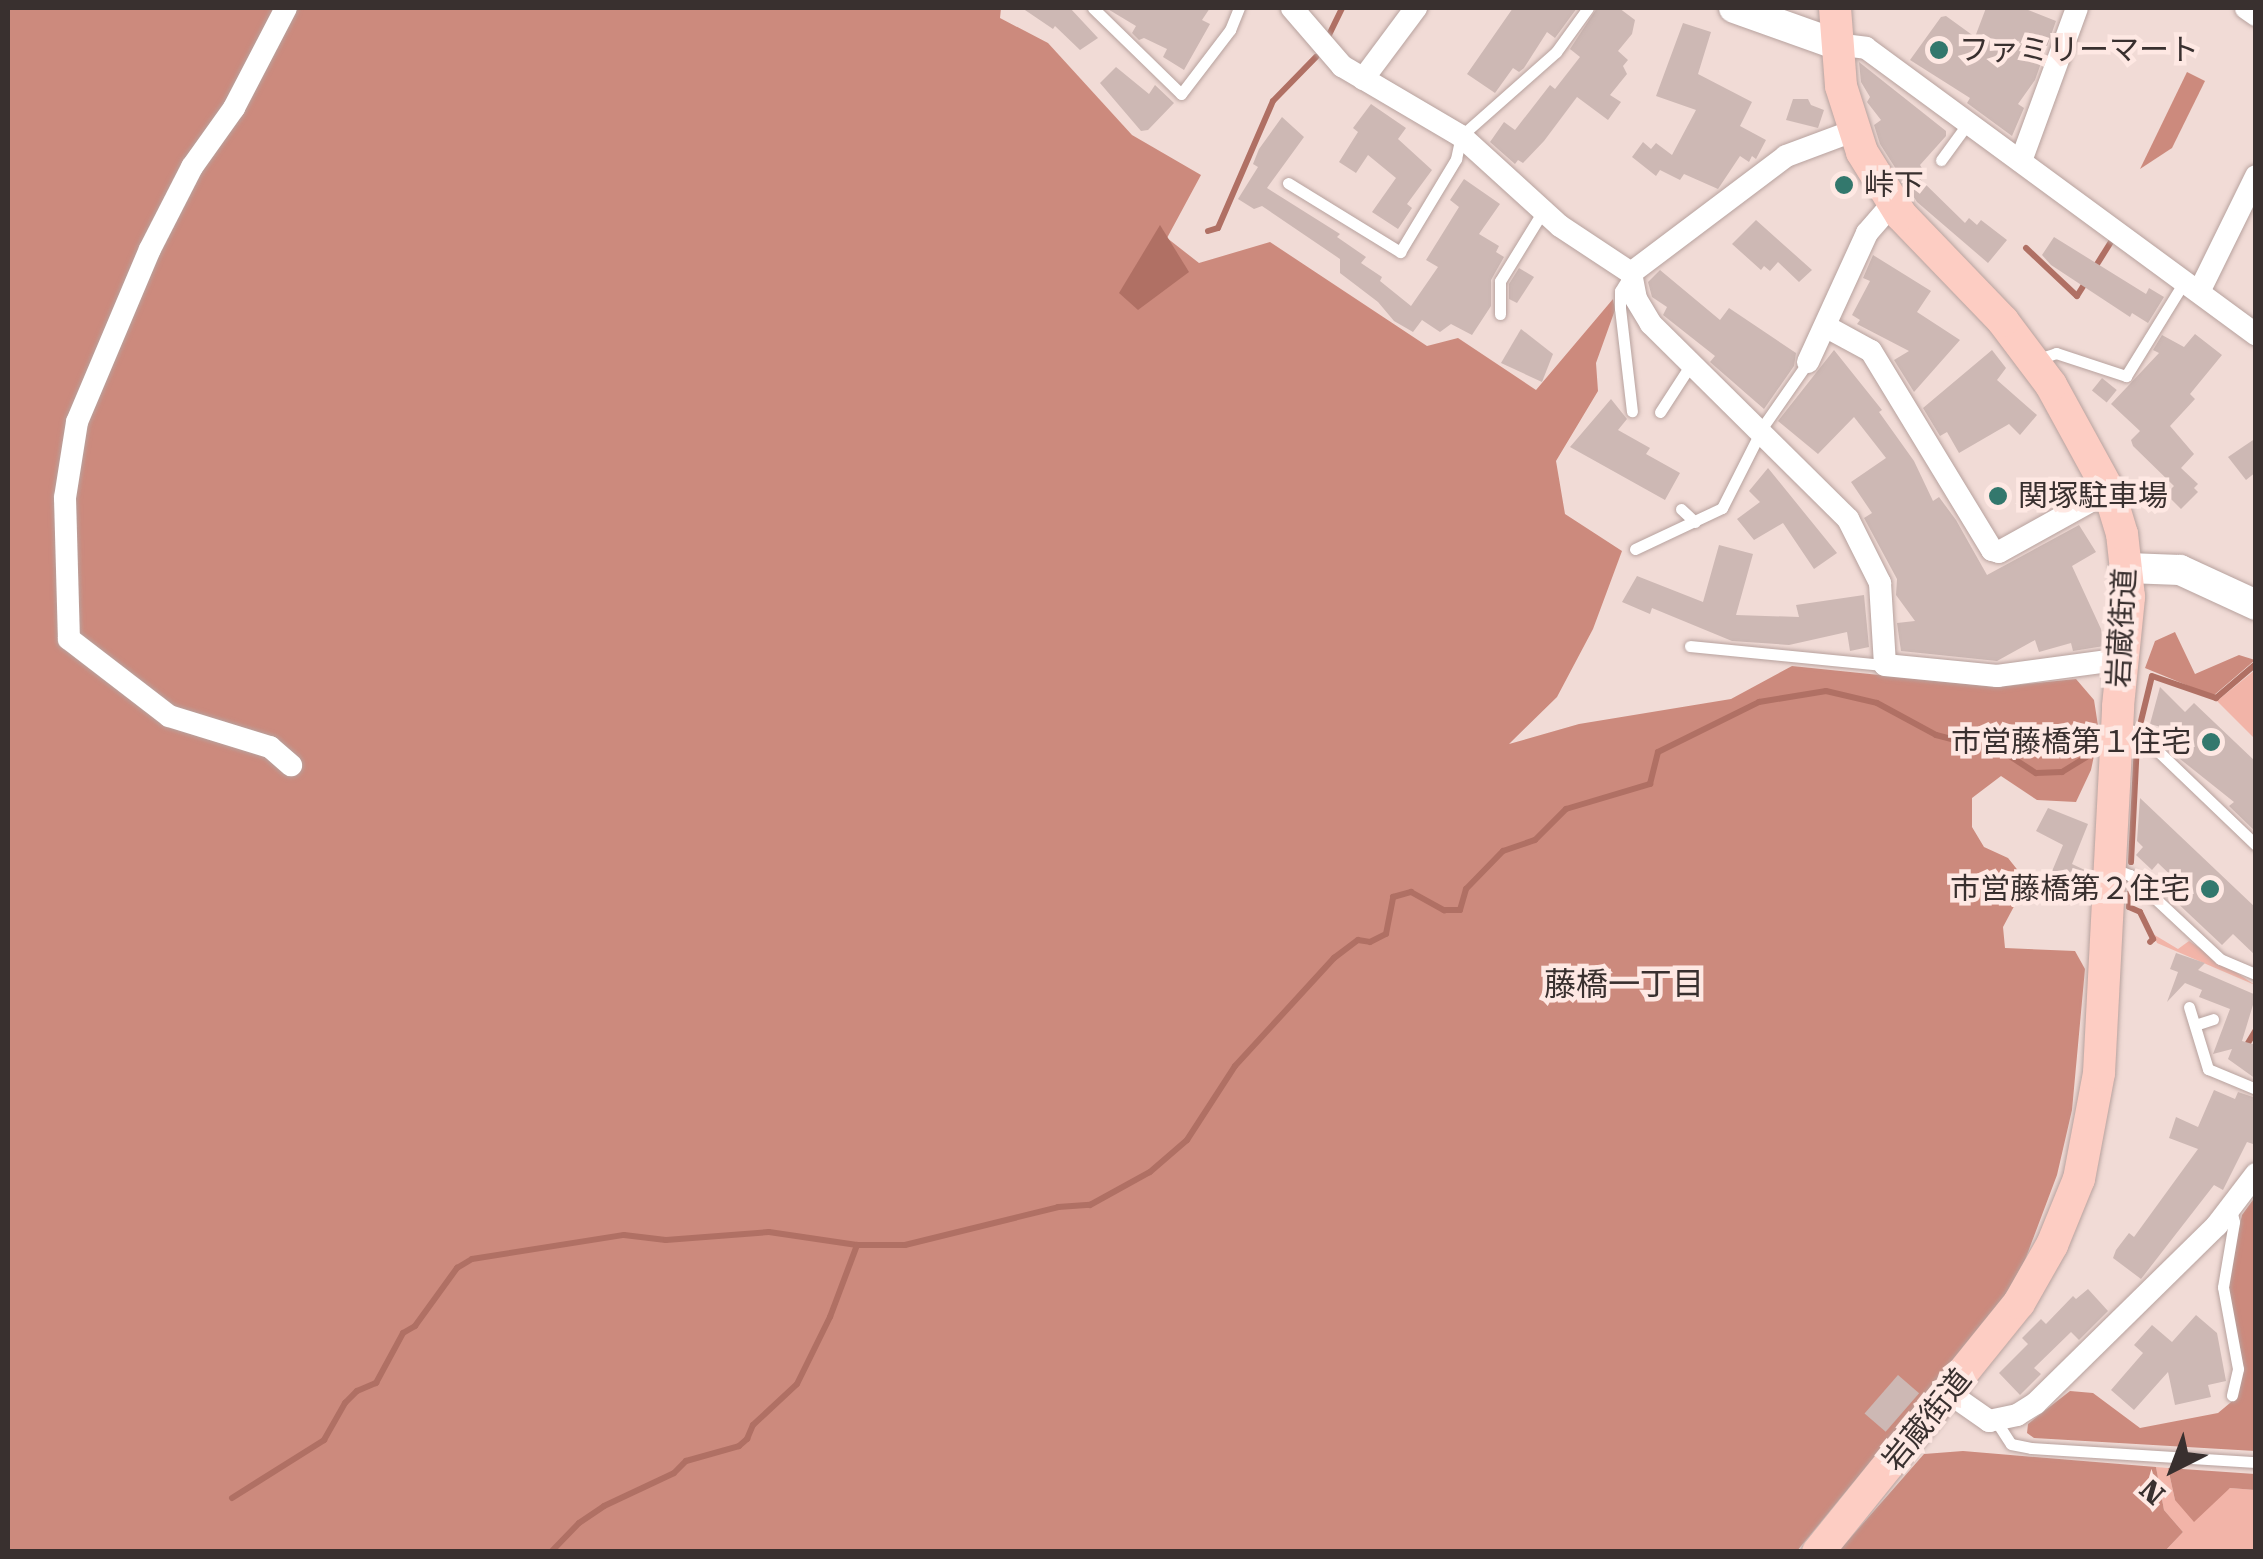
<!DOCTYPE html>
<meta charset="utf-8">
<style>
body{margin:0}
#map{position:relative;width:2263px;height:1559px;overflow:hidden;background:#f1dbd6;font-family:"Roboto Serif","Noto Sans JP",serif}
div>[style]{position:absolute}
.green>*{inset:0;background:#f2b4a8}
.forest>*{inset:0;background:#cc8a7d}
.water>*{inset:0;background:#b07064}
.stream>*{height:6px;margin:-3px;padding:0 3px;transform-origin:3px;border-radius:3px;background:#b07064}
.building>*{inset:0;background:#cdb8b4;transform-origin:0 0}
.roads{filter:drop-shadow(0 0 2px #b7a29e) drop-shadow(0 0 2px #b7a29e)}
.lane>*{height:11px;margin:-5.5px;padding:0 5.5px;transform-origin:5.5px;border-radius:5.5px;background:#fff}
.street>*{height:22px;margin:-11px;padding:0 11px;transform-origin:11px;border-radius:11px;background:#fff}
.secondary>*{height:30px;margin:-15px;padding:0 15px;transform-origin:15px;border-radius:15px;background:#fff}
.primary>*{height:32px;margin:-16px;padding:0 16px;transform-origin:16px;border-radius:16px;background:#fdcdc3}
.dots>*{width:28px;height:28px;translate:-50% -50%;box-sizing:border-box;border:5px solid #fee8e3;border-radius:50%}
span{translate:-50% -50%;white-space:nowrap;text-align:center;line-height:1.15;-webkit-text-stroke:9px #fee8e3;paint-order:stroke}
.poi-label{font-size:30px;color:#39302f}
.left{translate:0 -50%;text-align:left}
.right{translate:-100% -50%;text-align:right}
.street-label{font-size:30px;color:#39302f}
.neighbourhood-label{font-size:32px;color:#39302f}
.frame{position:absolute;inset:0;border:10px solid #39302f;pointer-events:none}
.north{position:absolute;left:2123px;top:1419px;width:100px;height:100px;-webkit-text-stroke:8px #fee8e3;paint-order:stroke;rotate:222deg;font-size:28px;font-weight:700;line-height:40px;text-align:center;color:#39302f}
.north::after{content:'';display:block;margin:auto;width:35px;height:45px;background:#39302f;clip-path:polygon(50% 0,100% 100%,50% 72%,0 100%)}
</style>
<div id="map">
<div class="green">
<i style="clip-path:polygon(2255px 670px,2255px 739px,2217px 701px)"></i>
<i style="clip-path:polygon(2153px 934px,2178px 949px,2189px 941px,2255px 985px,2157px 943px)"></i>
<i style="clip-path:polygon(2156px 1467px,2168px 1468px,2175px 1500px,2220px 1495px,2230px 1488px,2255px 1490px,2255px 1551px,2165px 1551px,2183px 1532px,2164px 1510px)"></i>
</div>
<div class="forest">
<i style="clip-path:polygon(8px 8px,1001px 8px,1000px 18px,1048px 43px,1132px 135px,1201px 175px,1167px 238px,1199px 263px,1270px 242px,1427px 346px,1458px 338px,1536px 390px,1613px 299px,1615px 310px,1596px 363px,1598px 391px,1556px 461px,1565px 514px,1622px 551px,1593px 629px,1557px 697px,1509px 744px,1579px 724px,1731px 699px,1792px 666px,1996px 687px,2076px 679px,2094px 700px,2099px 732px,2091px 770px,2076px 802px,2037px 800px,2001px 776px,1972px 798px,1972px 827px,1984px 847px,2008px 858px,2020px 873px,2019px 897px,2003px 927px,2005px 948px,2075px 951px,2085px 969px,2072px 1110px,2057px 1175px,2025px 1260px,2004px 1299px,1797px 1551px,8px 1552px)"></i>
<i style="clip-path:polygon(2187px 72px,2205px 81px,2172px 148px,2140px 169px)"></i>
<i style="clip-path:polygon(2175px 632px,2195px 674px,2239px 655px,2255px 660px,2213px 696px,2145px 668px,2155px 641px)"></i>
<i style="clip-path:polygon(2255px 1197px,2255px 1451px,2034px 1438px,2027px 1433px,2028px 1424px,2070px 1391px,2093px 1393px,2140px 1428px,2218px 1413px,2230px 1403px,2235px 1398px,2226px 1286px,2242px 1215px)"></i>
<i style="clip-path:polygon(1963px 1451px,2156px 1467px,2164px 1510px,2183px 1532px,2165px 1551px,1838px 1552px,1924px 1454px)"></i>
<i style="clip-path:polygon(2168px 1468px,2255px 1474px,2255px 1490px,2230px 1488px,2194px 1522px,2175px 1500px)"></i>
</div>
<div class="water">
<i style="clip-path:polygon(1160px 225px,1189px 272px,1138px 310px,1119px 293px)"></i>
</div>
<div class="stream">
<i style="left:1327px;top:39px;width:34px;rotate:-64deg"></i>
<i style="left:1208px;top:231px;width:10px;rotate:-17deg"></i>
<i style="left:1218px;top:228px;width:138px;rotate:-66.6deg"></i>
<i style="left:1273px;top:101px;width:62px;rotate:-45.7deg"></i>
<i style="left:2026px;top:248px;width:70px;rotate:43.3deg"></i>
<i style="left:2077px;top:296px;width:19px;rotate:-58deg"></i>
<i style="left:2094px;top:269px;width:36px;rotate:-58deg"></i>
<i style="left:2141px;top:721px;width:46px;rotate:-76.3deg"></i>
<i style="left:2152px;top:676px;width:68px;rotate:19deg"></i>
<i style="left:2216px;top:698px;width:52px;rotate:-40.4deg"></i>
<i style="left:2131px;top:862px;width:120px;rotate:-87.1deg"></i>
<i style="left:2130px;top:893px;width:14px;rotate:94deg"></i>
<i style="left:2129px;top:907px;width:12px;rotate:24deg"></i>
<i style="left:2140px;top:912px;width:30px;rotate:64deg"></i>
<i style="left:2153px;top:939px;width:4px;rotate:135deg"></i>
<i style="left:2245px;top:1048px;width:21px;rotate:-59deg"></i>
<i style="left:232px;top:1498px;width:109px;rotate:-32.2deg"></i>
<i style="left:324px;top:1440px;width:43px;rotate:-60.4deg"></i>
<i style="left:345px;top:1403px;width:17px;rotate:-45deg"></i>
<i style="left:357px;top:1391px;width:21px;rotate:-23deg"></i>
<i style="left:376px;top:1383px;width:57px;rotate:-61.6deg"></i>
<i style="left:403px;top:1333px;width:14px;rotate:-30deg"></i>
<i style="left:415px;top:1326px;width:72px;rotate:-54.1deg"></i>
<i style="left:457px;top:1268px;width:17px;rotate:-31deg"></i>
<i style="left:472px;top:1259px;width:154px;rotate:-9deg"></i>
<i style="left:624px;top:1235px;width:42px;rotate:6.8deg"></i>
<i style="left:666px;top:1240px;width:103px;rotate:-4.4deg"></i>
<i style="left:769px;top:1232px;width:89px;rotate:8.4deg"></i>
<i style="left:857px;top:1245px;width:48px"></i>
<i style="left:905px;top:1245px;width:158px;rotate:-13.9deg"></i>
<i style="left:1058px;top:1207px;width:32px;rotate:-4deg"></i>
<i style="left:1090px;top:1205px;width:68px;rotate:-28.8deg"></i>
<i style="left:1150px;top:1172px;width:49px;rotate:-40.9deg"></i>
<i style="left:1187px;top:1140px;width:88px;rotate:-57deg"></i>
<i style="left:1235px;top:1066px;width:147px;rotate:-47.5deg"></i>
<i style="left:1334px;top:958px;width:30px;rotate:-37deg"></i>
<i style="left:1358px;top:940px;width:12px;rotate:9deg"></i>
<i style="left:1370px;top:942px;width:18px;rotate:-27deg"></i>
<i style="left:1386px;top:934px;width:38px;rotate:-79deg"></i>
<i style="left:1393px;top:897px;width:19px;rotate:-16deg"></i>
<i style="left:1411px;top:892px;width:38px;rotate:29deg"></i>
<i style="left:1444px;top:910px;width:16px"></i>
<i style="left:1460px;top:910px;width:22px;rotate:-74deg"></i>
<i style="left:1466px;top:889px;width:53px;rotate:-45.8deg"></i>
<i style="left:1503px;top:851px;width:34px;rotate:-19deg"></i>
<i style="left:1535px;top:840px;width:44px;rotate:-45deg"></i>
<i style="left:1566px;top:809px;width:88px;rotate:-16.6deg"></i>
<i style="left:1650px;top:784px;width:33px;rotate:-76deg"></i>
<i style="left:1658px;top:752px;width:113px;rotate:-26.3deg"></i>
<i style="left:1759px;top:702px;width:68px;rotate:-9.3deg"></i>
<i style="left:1826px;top:691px;width:52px;rotate:13.2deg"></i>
<i style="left:1877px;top:703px;width:67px;rotate:28.5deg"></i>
<i style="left:1936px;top:735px;width:71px;rotate:14.6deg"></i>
<i style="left:2005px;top:753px;width:37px;rotate:33deg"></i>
<i style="left:2036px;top:773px;width:26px;rotate:-2deg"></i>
<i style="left:2062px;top:772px;width:46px;rotate:-31.6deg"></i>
<i style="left:551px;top:1552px;width:40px;rotate:-46deg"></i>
<i style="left:579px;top:1523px;width:30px;rotate:-34deg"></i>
<i style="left:604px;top:1506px;width:77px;rotate:-25.2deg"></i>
<i style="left:674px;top:1473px;width:17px;rotate:-45deg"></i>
<i style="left:686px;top:1461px;width:55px;rotate:-15.8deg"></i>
<i style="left:739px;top:1446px;width:11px;rotate:-41deg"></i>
<i style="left:747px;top:1439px;width:15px;rotate:-67deg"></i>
<i style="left:753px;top:1425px;width:60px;rotate:-43deg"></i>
<i style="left:797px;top:1384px;width:75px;rotate:-63.8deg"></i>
<i style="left:830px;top:1317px;width:77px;rotate:-69.4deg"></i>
</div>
<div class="building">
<i style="clip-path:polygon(1022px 8px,1070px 8px,1098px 38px,1080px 50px,1055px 26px,1053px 29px)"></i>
<i style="clip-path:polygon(1106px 8px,1210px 8px,1202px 20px,1210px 24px,1184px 70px,1163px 57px,1167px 49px,1144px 38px,1139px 40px,1132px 33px,1136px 26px)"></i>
<i style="clip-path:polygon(1513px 8px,1577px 8px,1555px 38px,1547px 32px,1524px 68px,1519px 72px,1513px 68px,1495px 93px,1467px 74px)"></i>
<i style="clip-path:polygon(1597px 8px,1619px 8px,1635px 20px,1632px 34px,1618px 51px,1628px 60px,1623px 66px,1627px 74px,1610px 95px,1621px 102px,1608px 120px,1577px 97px,1544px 141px,1523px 163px,1518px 160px,1515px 164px,1490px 142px,1504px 122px,1515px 130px,1550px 85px,1555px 89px,1580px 57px,1570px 49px)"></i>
<i style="clip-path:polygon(1986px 8px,2023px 8px,2056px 21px,2035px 80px,2018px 104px,2024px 108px,2012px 136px,1967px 103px,1970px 98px,1910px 60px,1941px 17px,1946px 16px,1975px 37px)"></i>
<i style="clip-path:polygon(1683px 23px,1711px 32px,1698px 74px,1752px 102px,1740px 126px,1766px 140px,1756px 159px,1752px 156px,1749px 162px,1740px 156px,1718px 189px,1684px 174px,1680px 180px,1660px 170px,1656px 176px,1632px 157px,1643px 142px,1651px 149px,1656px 143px,1672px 155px,1696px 110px,1656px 96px)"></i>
<i style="clip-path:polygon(1859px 62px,1946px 131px,1946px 136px,1920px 165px,1923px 170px,1917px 176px,1965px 223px,1969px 218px,1977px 225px,1981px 220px,2007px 240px,1988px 263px,1917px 202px,1880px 144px,1874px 125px,1881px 120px,1867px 102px,1870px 97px,1861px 82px)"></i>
<i style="clip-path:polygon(1116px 67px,1149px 94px,1155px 85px,1174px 103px,1148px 130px,1141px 131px,1100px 83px)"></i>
<i style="clip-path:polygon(1793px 99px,1808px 99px,1811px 105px,1824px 110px,1818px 128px,1786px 120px)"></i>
<i style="clip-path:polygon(1371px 104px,1406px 128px,1398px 139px,1432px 170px,1407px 204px,1412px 208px,1398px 229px,1372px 212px,1396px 178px,1368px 155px,1356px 173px,1339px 162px,1358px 132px,1353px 128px)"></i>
<i style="clip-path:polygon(1282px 117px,1304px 137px,1267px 188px,1340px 234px,1337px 237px,1366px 257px,1361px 263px,1382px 277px,1380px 281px,1411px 306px,1438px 267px,1426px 260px,1459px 207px,1450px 200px,1464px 179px,1500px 204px,1479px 234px,1499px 246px,1496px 252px,1504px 257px,1491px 280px,1491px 306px,1472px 335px,1451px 324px,1440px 332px,1422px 320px,1413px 332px,1394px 321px,1378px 302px,1340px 273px,1340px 259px,1262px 206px,1254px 209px,1238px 199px,1258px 167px,1253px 164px,1259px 149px)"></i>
<i style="clip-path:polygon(1756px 220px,1812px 270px,1799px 282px,1778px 262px,1770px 271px,1764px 266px,1761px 270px,1732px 244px)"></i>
<i style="clip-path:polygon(2054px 237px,2146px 294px,2149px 288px,2164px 297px,2148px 323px,2132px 313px,2130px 317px,2051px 265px,2042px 255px)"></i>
<i style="clip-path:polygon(1873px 255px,1931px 291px,1917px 312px,1960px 340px,1914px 392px,1894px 360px,1909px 351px,1857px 324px,1860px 320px,1852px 315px,1870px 281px,1863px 278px)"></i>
<i style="clip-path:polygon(1519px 268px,1534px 277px,1517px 303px,1509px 299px,1509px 284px)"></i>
<i style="clip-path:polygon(1660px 270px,1720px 320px,1729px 308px,1796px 353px,1794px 366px,1764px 409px,1710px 362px,1715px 356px,1663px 315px,1667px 307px,1652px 297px,1648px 282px)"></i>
<i style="clip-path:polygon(1521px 329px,1553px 354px,1542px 382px,1501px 363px)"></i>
<i style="clip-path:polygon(2195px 334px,2222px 355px,2190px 394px,2195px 399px,2170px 426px,2194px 454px,2181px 468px,2198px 484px,2194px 488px,2198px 492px,2181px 509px,2166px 494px,2174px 486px,2133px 446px,2131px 440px,2140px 431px,2111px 404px,2159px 353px,2153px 350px,2162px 335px,2184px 347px)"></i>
<i style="clip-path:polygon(1834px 350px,1882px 410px,1879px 412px,1914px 461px,1933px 501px,1939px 497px,1956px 520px,1987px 575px,2079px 525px,2096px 552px,2072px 566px,2101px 629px,2104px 646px,2073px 651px,2071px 643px,2039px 652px,2035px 640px,1997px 661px,1901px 651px,1897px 623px,1915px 621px,1896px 595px,1897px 579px,1864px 518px,1872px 513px,1851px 482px,1886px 458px,1854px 417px,1818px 454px,1778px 421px)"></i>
<i style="clip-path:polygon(1992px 350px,2006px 368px,1997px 380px,2037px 415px,2020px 435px,2009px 424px,1959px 453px,1947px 432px,1940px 436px,1923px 408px)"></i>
<i style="left:2102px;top:378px;width:19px;height:16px;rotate:39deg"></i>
<i style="clip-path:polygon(1611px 399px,1627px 419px,1618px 430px,1650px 448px,1646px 454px,1680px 473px,1665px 500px,1570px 447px)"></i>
<i style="clip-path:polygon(2256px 438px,2256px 472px,2246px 480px,2228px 457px)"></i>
<i style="clip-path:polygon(1768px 468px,1837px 553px,1814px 569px,1783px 523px,1754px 540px,1737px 519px,1760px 502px,1749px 491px)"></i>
<i style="clip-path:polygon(1719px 545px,1753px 554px,1736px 615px,1799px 617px,1796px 605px,1864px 595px,1869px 647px,1850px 651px,1847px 632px,1789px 645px,1732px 641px,1652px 608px,1650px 614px,1622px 602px,1637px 576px,1703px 602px)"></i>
<i style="clip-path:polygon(2160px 687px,2185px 712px,2194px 703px,2256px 762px,2256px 832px,2229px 806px,2234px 802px,2175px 755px,2193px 736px,2150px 724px)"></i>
<i style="clip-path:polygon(2140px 798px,2256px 908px,2256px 956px,2233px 934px,2222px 945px,2171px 897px,2182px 886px,2158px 863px,2152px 870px,2136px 855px,2143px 847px,2137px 841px)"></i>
<i style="clip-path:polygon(2048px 808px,2088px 824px,2072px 864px,2089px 872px,2081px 891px,2061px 883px,2055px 893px,2045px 888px,2063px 845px,2036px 831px)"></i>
<i style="clip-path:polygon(2176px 953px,2205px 963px,2198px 970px,2256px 995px,2242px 1041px,2256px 1045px,2256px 1079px,2228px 1059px,2232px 1049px,2213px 1054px,2230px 1009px,2199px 997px,2202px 990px,2185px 983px,2167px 1002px,2178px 972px,2170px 969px)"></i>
<i style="clip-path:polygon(2214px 1090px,2235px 1099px,2238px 1092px,2256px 1098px,2256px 1145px,2247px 1142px,2223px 1190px,2214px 1185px,2141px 1279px,2113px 1258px,2116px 1250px,2129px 1233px,2134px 1237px,2198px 1149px,2169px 1138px,2176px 1117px,2198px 1127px)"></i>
<i style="clip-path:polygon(2088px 1289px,2108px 1311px,2079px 1340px,2071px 1332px,2034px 1368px,2041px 1374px,2020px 1395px,1999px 1373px,2028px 1344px,2022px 1338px,2041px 1319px,2046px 1324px,2073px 1296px,2076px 1299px)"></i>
<i style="clip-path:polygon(2196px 1315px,2217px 1333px,2226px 1381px,2208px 1385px,2211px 1397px,2175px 1405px,2168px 1372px,2134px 1410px,2111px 1390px,2143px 1353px,2134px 1345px,2152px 1325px,2172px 1342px)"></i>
<i style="left:1898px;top:1375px;width:28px;height:51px;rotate:41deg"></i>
</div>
<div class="roads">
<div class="lane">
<i style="left:1093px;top:8px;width:123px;rotate:44.3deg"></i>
<i style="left:1181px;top:94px;width:81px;rotate:-52.6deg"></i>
<i style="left:1230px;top:30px;width:24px;rotate:-68deg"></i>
<i style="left:1941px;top:160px;width:46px;rotate:-53.9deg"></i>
<i style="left:1288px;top:183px;width:132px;rotate:31.6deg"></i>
<i style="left:1400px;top:252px;width:109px;rotate:-58.9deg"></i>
<i style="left:1456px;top:159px;width:24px;rotate:-78deg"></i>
<i style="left:1461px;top:136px;width:127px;rotate:-41.5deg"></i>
<i style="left:1556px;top:52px;width:54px;rotate:-54deg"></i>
<i style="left:1628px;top:278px;width:15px;rotate:122deg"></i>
<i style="left:1620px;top:291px;width:17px;rotate:90deg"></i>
<i style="left:1620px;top:308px;width:104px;rotate:83.4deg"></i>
<i style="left:1500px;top:314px;width:33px;rotate:-90deg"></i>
<i style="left:1500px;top:281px;width:82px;rotate:-58.4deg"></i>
<i style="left:2038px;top:359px;width:19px;rotate:-18deg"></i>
<i style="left:2056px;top:353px;width:74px;rotate:18.2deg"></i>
<i style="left:2126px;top:376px;width:110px;rotate:-58.3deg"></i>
<i style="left:1660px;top:412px;width:57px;rotate:-57.1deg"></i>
<i style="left:1681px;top:509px;width:19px;rotate:43deg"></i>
<i style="left:1635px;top:549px;width:96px;rotate:-25.2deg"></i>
<i style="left:1722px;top:508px;width:93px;rotate:-63.2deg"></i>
<i style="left:1764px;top:425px;width:77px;rotate:-55.1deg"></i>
<i style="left:1690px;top:646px;width:196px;rotate:5.6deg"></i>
<i style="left:2121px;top:728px;width:17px;rotate:13deg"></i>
<i style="left:2138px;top:732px;width:163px;rotate:43.8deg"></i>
<i style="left:2114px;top:869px;width:17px;rotate:21deg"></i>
<i style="left:2130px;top:875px;width:123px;rotate:43deg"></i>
<i style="left:2220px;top:959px;width:39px;rotate:23deg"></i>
<i style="left:2189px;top:1007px;width:65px;rotate:73deg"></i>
<i style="left:2208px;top:1069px;width:52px;rotate:22.6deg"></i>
<i style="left:2195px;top:1025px;width:19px;rotate:-18deg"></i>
<i style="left:2231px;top:1209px;width:13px;rotate:77deg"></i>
<i style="left:2234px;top:1222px;width:66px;rotate:99.6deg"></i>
<i style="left:2223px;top:1287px;width:83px;rotate:79.6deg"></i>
<i style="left:2238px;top:1369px;width:27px;rotate:103deg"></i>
<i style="left:1996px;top:1421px;width:27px;rotate:57deg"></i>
<i style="left:2011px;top:1444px;width:20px;rotate:11deg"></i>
<i style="left:2031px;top:1448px;width:225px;rotate:3.6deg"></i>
</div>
<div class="street">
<i style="left:286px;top:8px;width:113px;rotate:117.5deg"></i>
<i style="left:234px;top:108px;width:72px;rotate:125.4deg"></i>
<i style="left:192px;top:167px;width:92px;rotate:117.1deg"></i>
<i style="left:150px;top:249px;width:188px;rotate:112.9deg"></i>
<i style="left:77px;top:422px;width:77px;rotate:99deg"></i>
<i style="left:65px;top:498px;width:141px;rotate:88.4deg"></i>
<i style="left:69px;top:639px;width:126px;rotate:37.6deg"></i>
<i style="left:169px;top:716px;width:106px;rotate:17.1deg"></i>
<i style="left:270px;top:747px;width:28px;rotate:41deg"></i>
<i style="left:1292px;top:8px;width:77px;rotate:49.2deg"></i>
<i style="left:1342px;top:66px;width:138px;rotate:30.5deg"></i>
<i style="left:1461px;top:136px;width:134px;rotate:42.3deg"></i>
<i style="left:1560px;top:226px;width:85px;rotate:33.5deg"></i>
<i style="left:1631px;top:273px;width:26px;rotate:79deg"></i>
<i style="left:1636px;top:299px;width:29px;rotate:59deg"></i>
<i style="left:1651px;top:324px;width:277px;rotate:44.7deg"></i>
<i style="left:1848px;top:519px;width:72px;rotate:63.4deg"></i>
<i style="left:1880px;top:583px;width:82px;rotate:86.5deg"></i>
<i style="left:1885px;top:665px;width:113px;rotate:5.6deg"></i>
<i style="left:1997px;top:676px;width:127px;rotate:-7.7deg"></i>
<i style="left:2246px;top:8px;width:12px;rotate:35deg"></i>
<i style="left:1835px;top:44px;width:31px;rotate:7deg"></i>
<i style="left:1866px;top:48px;width:484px;rotate:36.3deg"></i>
<i style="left:1363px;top:79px;width:89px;rotate:-53.3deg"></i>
<i style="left:2021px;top:161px;width:163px;rotate:-69.9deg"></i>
<i style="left:1631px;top:273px;width:194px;rotate:-37deg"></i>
<i style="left:1786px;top:156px;width:72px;rotate:-20.5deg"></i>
<i style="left:2199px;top:292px;width:129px;rotate:-63.8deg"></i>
<i style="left:1825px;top:326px;width:52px;rotate:28.5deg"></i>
<i style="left:1871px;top:351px;width:233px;rotate:58.7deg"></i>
<i style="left:1992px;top:550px;width:7px;rotate:16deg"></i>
<i style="left:1999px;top:552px;width:126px;rotate:-29deg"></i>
<i style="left:1808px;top:362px;width:142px;rotate:-65.4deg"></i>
<i style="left:1867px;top:233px;width:38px;rotate:-49deg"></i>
<i style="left:1949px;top:1393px;width:49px;rotate:35deg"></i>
<i style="left:1989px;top:1421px;width:29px;rotate:-12deg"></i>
<i style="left:2017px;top:1415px;width:22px;rotate:-32deg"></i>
<i style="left:2036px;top:1403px;width:254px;rotate:-44.5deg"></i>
<i style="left:2217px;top:1225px;width:64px;rotate:-52.6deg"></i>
</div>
<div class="secondary">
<i style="left:1734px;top:8px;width:107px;rotate:19.6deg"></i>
<i style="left:2128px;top:568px;width:52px;rotate:2.2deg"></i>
<i style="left:2180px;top:570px;width:84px;rotate:24.7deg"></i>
</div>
<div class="primary">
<i style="left:1818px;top:1552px;width:320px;rotate:-51.1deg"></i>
<i style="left:2019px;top:1303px;width:67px;rotate:-60.4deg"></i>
<i style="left:2052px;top:1245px;width:71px;rotate:-67.8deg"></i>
<i style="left:2079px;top:1179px;width:108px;rotate:-79.3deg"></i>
<i style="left:2099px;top:1073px;width:367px;rotate:-87deg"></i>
<i style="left:2118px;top:706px;width:110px;rotate:-84.2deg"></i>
<i style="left:2129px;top:597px;width:63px;rotate:-96.3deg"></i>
<i style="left:2122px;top:534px;width:45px;rotate:-106.8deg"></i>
<i style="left:2109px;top:491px;width:121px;rotate:-118.7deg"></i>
<i style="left:2051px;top:385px;width:80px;rotate:-126.9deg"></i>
<i style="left:2003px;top:321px;width:147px;rotate:-133.9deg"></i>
<i style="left:1901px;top:215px;width:74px;rotate:-121.8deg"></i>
<i style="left:1862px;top:152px;width:69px;rotate:-107.7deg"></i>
<i style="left:1841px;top:86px;width:78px;rotate:-94.4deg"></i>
</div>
</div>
<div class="dots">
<i style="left:1939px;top:50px;background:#33786d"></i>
<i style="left:1844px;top:185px;background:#33786d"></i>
<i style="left:1998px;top:496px;background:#33786d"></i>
<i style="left:2211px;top:742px;background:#33786d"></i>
<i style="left:2210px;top:889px;background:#33786d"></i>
</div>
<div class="poi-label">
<span class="left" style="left:1959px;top:50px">ファミリーマート</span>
<span class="left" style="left:1864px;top:185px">峠下</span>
<span class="left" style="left:2018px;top:496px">関塚駐車場</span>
<span class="right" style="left:2191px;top:742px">市営藤橋第１住宅</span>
<span class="right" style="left:2190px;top:889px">市営藤橋第２住宅</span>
</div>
<div class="street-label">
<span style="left:2122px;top:628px;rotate:-87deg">岩蔵街道</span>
<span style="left:1927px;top:1420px;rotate:-51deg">岩蔵街道</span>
</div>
<div class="neighbourhood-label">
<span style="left:1624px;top:984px">藤橋一丁目</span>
</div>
<div class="frame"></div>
<div class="north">N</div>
</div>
